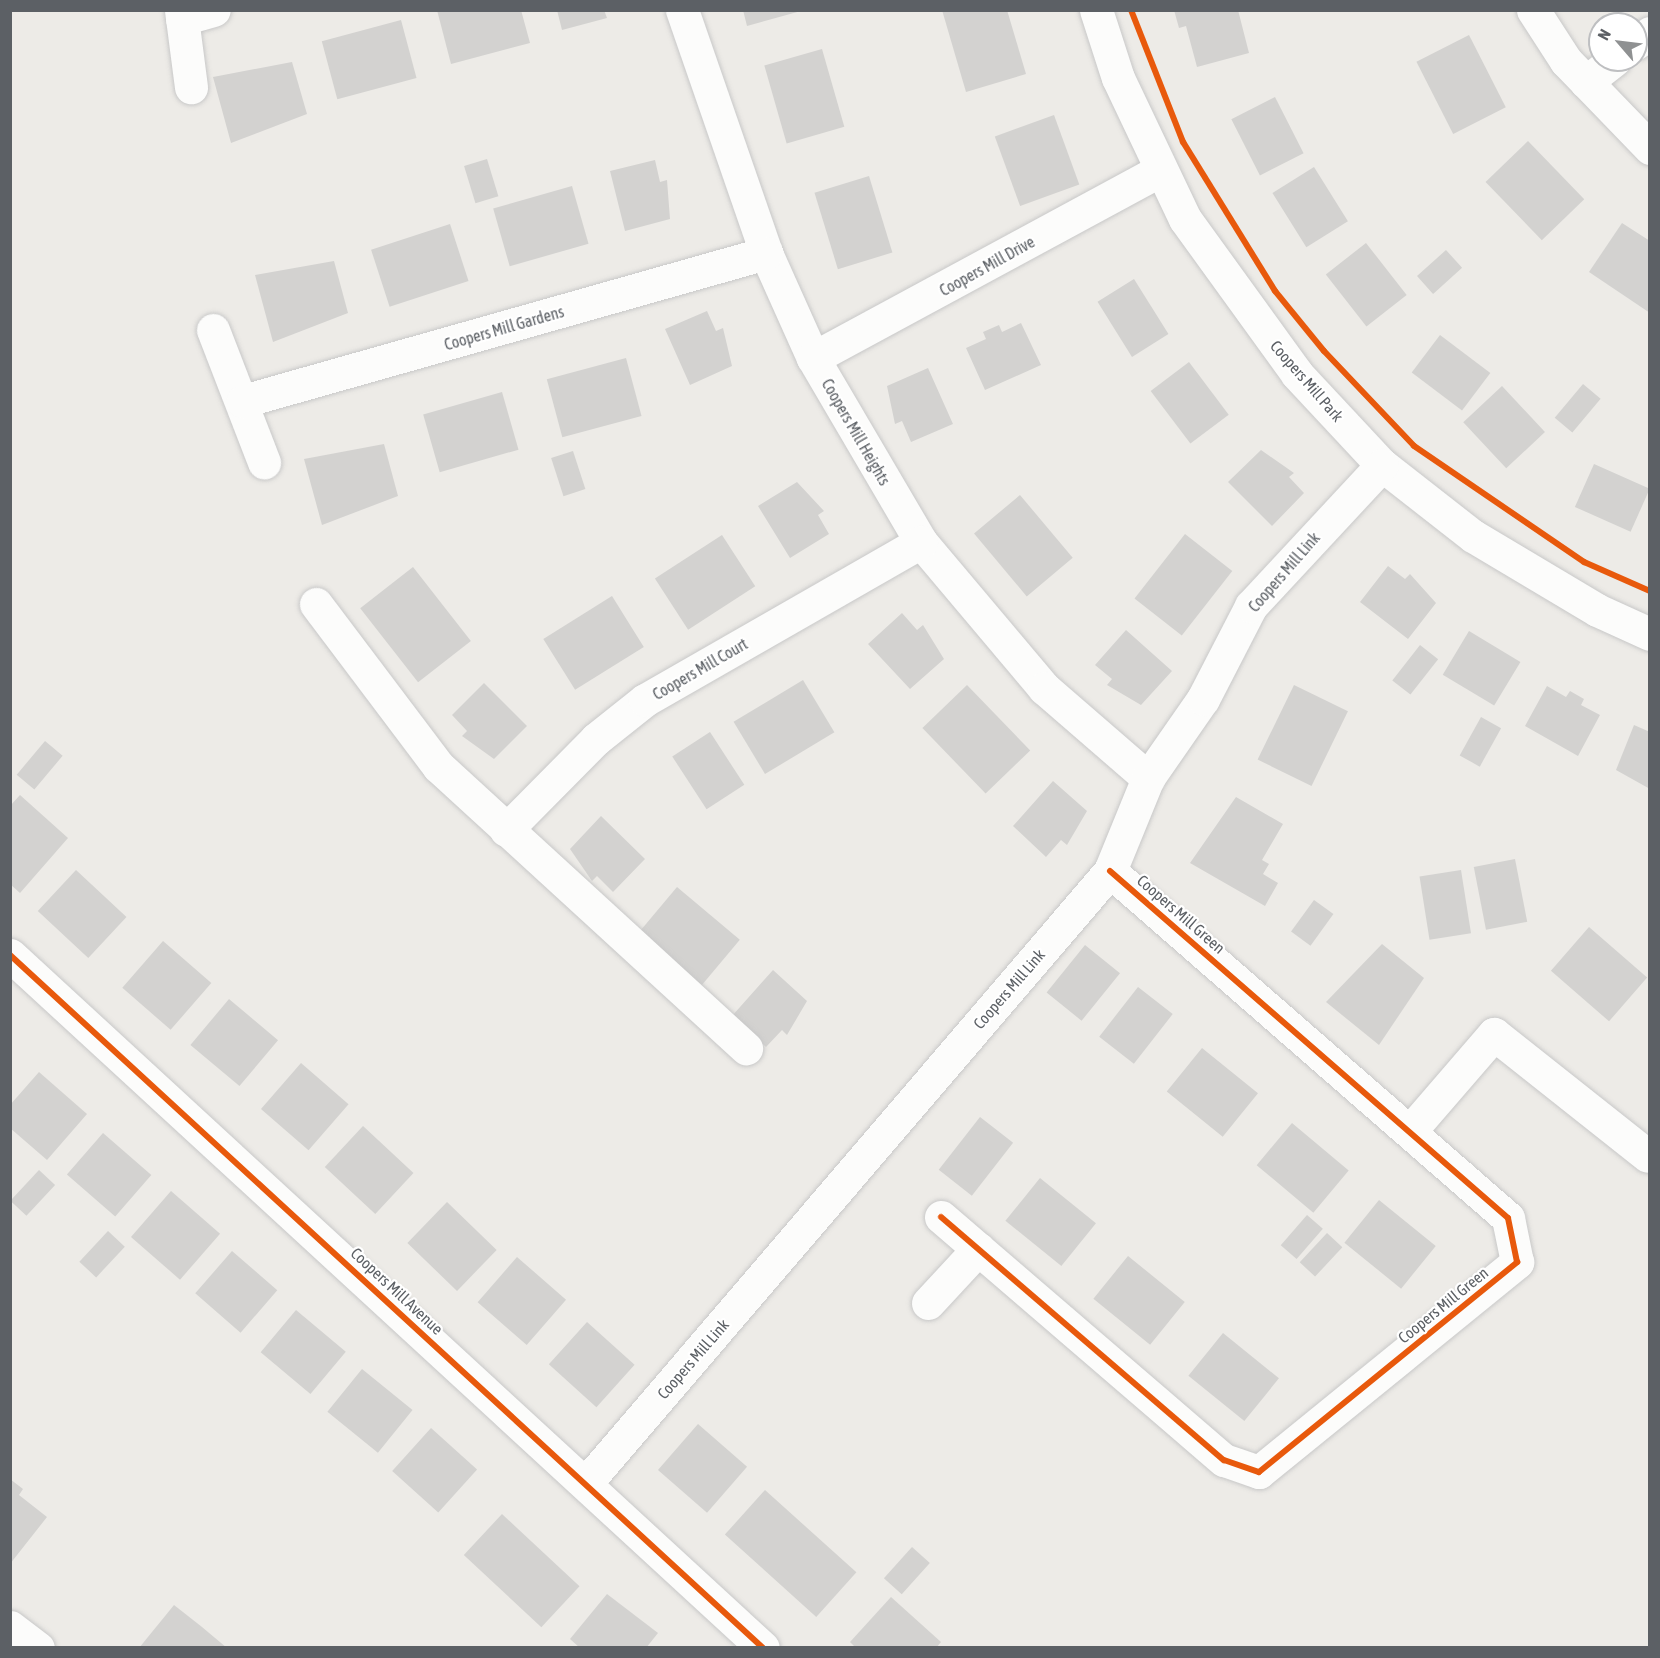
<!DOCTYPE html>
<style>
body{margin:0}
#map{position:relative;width:1660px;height:1658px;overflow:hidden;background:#edebe7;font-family:"Asap Condensed",sans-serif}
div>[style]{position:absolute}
.building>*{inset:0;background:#d3d2d0;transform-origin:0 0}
.roads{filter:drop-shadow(0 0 2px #c8c8c8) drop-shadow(0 0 2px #c8c8c8)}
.minor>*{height:33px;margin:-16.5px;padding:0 16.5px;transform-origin:16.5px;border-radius:16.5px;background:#fcfcfb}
.cycleway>*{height:6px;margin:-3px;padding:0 3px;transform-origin:3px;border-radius:3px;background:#e8590c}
span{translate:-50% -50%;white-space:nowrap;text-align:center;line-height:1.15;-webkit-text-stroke:4.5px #fff;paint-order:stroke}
.street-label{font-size:16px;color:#5c6065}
.frame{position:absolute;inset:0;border:12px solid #5c6065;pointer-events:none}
.north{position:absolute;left:1588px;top:12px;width:60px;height:60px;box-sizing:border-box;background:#fff;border:2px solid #bebfc1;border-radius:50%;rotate:298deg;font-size:16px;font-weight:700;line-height:24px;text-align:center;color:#5c6065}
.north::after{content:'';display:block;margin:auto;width:21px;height:27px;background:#8f9192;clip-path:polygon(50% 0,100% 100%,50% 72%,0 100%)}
</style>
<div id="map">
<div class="building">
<i style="clip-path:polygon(437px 10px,521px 10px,530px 43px,451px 64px)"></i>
<i style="clip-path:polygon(557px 10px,604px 10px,607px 18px,562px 30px)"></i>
<i style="clip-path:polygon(743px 10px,801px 10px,801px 11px,747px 26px)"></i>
<i style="clip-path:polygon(942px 10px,1007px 10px,1026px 74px,966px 92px)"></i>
<i style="clip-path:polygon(1174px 10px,1238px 10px,1249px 53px,1197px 67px,1186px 26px,1179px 28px)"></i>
<i style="left:401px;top:20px;width:60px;height:82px;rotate:75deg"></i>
<i style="left:1469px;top:35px;width:81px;height:59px;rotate:63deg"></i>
<i style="left:822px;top:49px;width:81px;height:60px;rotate:74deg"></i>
<i style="clip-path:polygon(292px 62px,307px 114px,231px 143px,213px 77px)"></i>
<i style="left:1275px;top:97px;width:63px;height:49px;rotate:63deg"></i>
<i style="left:1054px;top:115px;width:74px;height:63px;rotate:70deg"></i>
<i style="left:1528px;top:141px;width:81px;height:59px;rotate:46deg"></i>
<i style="left:487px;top:159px;width:39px;height:24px;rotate:73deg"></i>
<i style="clip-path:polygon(655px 160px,660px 182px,667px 180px,670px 219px,625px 231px,610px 171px)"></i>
<i style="left:1314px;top:167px;width:64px;height:49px;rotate:58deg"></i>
<i style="left:869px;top:176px;width:80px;height:57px;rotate:73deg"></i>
<i style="left:572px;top:186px;width:60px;height:82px;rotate:74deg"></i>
<i style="clip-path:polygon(1622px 223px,1650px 241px,1650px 313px,1589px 272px)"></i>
<i style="left:450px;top:224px;width:60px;height:83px;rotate:72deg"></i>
<i style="left:1366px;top:243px;width:66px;height:51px;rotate:52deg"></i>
<i style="left:1446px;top:250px;width:24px;height:39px;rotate:48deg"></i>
<i style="clip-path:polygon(334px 261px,348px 313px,273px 342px,255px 275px)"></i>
<i style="left:1134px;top:279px;width:65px;height:43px;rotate:58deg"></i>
<i style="clip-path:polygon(707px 311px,716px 331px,723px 328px,732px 366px,690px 385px,665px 329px)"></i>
<i style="clip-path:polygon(1021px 323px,1041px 365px,985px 390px,966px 348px,986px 339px,983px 332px,999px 325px,1002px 332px)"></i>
<i style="left:1440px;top:335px;width:63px;height:47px;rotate:37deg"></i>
<i style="left:626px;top:358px;width:60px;height:82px;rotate:75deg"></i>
<i style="left:1189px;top:362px;width:66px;height:48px;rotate:53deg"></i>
<i style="clip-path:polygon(928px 368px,953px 424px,911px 442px,902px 421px,895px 424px,887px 386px)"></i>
<i style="left:1583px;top:384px;width:23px;height:44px;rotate:40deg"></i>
<i style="left:1502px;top:386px;width:63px;height:53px;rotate:47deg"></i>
<i style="left:502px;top:392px;width:60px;height:82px;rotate:74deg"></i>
<i style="clip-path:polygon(384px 444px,398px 496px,322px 525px,304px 459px)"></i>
<i style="clip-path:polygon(1261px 450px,1294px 473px,1289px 477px,1304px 493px,1272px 526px,1228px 482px)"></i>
<i style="left:573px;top:451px;width:40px;height:23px;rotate:72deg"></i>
<i style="left:1594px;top:464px;width:61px;height:47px;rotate:24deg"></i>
<i style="clip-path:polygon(797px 482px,824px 511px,818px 515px,829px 534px,790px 558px,758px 506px)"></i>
<i style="left:1020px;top:495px;width:82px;height:60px;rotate:50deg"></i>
<i style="left:1185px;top:534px;width:60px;height:82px;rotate:38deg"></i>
<i style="left:722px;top:535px;width:61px;height:80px;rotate:57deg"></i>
<i style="clip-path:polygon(1388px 566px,1405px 579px,1410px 574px,1436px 603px,1408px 639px,1360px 602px)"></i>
<i style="left:413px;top:567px;width:94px;height:67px;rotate:52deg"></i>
<i style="left:612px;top:596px;width:60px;height:81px;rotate:58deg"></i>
<i style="clip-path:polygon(902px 613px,917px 630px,923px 625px,944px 659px,910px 689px,868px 644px)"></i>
<i style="clip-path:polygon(1126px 630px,1172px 671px,1141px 705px,1107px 685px,1112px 679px,1095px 665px)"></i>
<i style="left:1469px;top:631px;width:60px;height:51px;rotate:31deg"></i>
<i style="left:1420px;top:645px;width:23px;height:45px;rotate:38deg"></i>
<i style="left:803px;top:680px;width:61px;height:81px;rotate:59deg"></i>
<i style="clip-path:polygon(484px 683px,527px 726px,494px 759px,462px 736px,467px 731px,452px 715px)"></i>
<i style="left:967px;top:685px;width:91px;height:62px;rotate:46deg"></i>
<i style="left:1294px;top:685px;width:60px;height:83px;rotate:26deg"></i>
<i style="clip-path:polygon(1547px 686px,1566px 697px,1570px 691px,1584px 699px,1581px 705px,1600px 715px,1578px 756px,1525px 726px)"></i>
<i style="left:1481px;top:717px;width:23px;height:44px;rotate:29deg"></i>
<i style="clip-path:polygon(1634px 725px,1650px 732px,1650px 789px,1616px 770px)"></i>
<i style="left:710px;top:732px;width:63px;height:45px;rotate:57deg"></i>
<i style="left:45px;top:741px;width:23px;height:44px;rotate:40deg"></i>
<i style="clip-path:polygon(1053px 781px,1087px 811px,1067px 845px,1061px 840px,1046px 857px,1013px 826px)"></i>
<i style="clip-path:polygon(20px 795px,68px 838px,20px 893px,10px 884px,10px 806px)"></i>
<i style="clip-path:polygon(1236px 797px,1283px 824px,1262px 860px,1269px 864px,1263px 874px,1278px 883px,1265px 906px,1190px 863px)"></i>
<i style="clip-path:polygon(601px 816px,645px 859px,613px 892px,597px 876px,592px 881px,570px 849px)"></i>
<i style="left:1515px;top:859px;width:64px;height:42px;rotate:79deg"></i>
<i style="left:76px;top:870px;width:69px;height:56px;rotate:43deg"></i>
<i style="left:1461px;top:870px;width:64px;height:42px;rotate:81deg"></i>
<i style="left:677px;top:887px;width:82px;height:59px;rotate:40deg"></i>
<i style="left:1314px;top:900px;width:24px;height:39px;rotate:36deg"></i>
<i style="left:1589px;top:927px;width:77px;height:58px;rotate:41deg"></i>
<i style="left:163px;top:941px;width:64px;height:62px;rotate:41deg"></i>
<i style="clip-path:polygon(1382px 944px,1424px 978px,1379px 1045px,1326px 1002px)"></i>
<i style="left:1085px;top:945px;width:45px;height:61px;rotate:39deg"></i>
<i style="clip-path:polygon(773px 970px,807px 1001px,787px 1035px,782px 1030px,766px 1047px,732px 1016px)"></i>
<i style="left:1138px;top:987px;width:44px;height:63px;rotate:38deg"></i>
<i style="left:229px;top:999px;width:64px;height:60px;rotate:40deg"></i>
<i style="left:1202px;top:1048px;width:72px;height:56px;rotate:39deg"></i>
<i style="left:301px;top:1063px;width:63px;height:61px;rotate:41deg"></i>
<i style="clip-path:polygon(39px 1072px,87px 1114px,47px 1160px,10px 1128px,10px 1105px)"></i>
<i style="left:980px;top:1117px;width:42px;height:67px;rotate:38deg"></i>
<i style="left:1292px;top:1123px;width:74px;height:55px;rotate:40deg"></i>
<i style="left:363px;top:1126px;width:69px;height:56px;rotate:43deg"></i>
<i style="left:103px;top:1133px;width:64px;height:55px;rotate:41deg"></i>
<i style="left:39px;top:1170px;width:22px;height:42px;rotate:43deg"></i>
<i style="left:1040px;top:1178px;width:72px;height:55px;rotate:39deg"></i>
<i style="left:171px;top:1191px;width:65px;height:61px;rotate:41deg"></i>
<i style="left:1379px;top:1200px;width:73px;height:55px;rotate:39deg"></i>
<i style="left:447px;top:1202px;width:69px;height:57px;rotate:44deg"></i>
<i style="left:1307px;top:1215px;width:21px;height:40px;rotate:41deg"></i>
<i style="left:108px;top:1231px;width:23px;height:42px;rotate:43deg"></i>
<i style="left:1327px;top:1233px;width:21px;height:40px;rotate:43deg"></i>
<i style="left:232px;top:1251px;width:60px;height:56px;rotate:41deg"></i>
<i style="left:1128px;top:1256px;width:73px;height:55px;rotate:39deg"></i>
<i style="left:517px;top:1257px;width:65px;height:60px;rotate:41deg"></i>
<i style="left:296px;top:1310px;width:65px;height:55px;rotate:40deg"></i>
<i style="left:587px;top:1322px;width:64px;height:57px;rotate:42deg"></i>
<i style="left:1223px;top:1333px;width:72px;height:55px;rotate:39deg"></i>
<i style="left:362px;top:1369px;width:65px;height:55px;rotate:39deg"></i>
<i style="left:698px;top:1424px;width:65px;height:61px;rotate:41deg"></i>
<i style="left:431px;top:1428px;width:62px;height:58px;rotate:42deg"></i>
<i style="clip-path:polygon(10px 1479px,23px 1489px,19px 1495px,47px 1517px,10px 1564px)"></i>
<i style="left:765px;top:1490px;width:123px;height:60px;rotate:42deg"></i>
<i style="left:502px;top:1514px;width:106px;height:56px;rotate:43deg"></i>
<i style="left:912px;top:1547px;width:24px;height:42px;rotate:42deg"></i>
<i style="clip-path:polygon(607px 1594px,658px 1633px,646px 1648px,580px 1648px,570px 1639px)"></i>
<i style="clip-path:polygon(891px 1597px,941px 1642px,936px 1648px,856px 1648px,850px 1642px)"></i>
<i style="clip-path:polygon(174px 1605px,202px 1627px,227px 1648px,139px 1648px)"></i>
</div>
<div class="roads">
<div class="minor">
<i style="left:181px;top:10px;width:78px;rotate:82.6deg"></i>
<i style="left:682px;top:10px;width:257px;rotate:70.9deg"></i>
<i style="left:766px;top:253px;width:115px;rotate:65.9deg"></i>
<i style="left:813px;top:358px;width:213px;rotate:59.6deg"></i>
<i style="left:921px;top:542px;width:191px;rotate:49.9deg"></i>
<i style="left:1044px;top:688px;width:138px;rotate:40.9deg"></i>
<i style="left:1096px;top:10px;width:71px;rotate:72.1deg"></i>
<i style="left:1118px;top:78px;width:156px;rotate:64.6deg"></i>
<i style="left:1185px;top:219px;width:191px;rotate:54.1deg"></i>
<i style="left:1297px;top:374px;width:125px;rotate:47deg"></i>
<i style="left:1382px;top:465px;width:115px;rotate:38deg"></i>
<i style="left:1473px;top:536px;width:144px;rotate:30.8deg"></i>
<i style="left:1597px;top:610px;width:58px;rotate:24.4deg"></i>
<i style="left:1533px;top:10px;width:61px;rotate:57.1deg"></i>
<i style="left:1566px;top:61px;width:121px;rotate:46deg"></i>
<i style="left:182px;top:19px;width:33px;rotate:-16deg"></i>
<i style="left:1636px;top:43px;width:17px;rotate:-36deg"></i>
<i style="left:1586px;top:82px;width:36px;rotate:-38deg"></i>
<i style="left:213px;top:330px;width:142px;rotate:68.9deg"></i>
<i style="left:813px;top:358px;width:393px;rotate:-28.4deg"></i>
<i style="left:243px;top:401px;width:544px;rotate:-15.8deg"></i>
<i style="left:316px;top:604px;width:203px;rotate:53deg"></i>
<i style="left:438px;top:766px;width:418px;rotate:42.5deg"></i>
<i style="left:506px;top:830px;width:128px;rotate:-45.3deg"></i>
<i style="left:596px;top:739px;width:63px;rotate:-38.5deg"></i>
<i style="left:645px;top:700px;width:318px;rotate:-29.8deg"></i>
<i style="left:10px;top:955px;width:1023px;rotate:42.62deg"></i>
<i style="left:1411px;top:1130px;width:127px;rotate:-49.2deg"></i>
<i style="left:1494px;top:1034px;width:196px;rotate:38.4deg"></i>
<i style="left:941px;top:1217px;width:373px;rotate:40.7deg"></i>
<i style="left:1224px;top:1460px;width:37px;rotate:19deg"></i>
<i style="left:1259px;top:1472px;width:333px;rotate:-39.1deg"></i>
<i style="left:1517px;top:1262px;width:45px;rotate:-101.6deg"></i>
<i style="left:1508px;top:1218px;width:528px;rotate:-138.92deg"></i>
<i style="left:928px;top:1303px;width:74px;rotate:-47.2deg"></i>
<i style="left:586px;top:1483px;width:806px;rotate:-49.43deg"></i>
<i style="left:1110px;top:871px;width:100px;rotate:-67.8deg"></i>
<i style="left:1148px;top:778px;width:96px;rotate:-55.2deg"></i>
<i style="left:1203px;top:699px;width:105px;rotate:-62.7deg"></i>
<i style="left:1251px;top:606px;width:192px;rotate:-47.1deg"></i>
<i style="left:10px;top:1627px;width:35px;rotate:37deg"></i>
</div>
</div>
<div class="cycleway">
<i style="left:1131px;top:10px;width:142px;rotate:68.5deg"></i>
<i style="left:1183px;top:142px;width:175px;rotate:58.3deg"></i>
<i style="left:1275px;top:291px;width:77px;rotate:50.8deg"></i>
<i style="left:1324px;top:351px;width:131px;rotate:46.5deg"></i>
<i style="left:1414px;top:446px;width:206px;rotate:34.3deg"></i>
<i style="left:1584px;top:562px;width:72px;rotate:23.7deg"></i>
<i style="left:10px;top:955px;width:1023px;rotate:42.62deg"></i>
<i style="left:941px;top:1217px;width:373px;rotate:40.7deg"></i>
<i style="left:1224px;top:1460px;width:37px;rotate:19deg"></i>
<i style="left:1259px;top:1472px;width:333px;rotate:-39.1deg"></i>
<i style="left:1517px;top:1262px;width:45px;rotate:-101.6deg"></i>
<i style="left:1508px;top:1218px;width:528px;rotate:-138.92deg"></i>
</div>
<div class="street-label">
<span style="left:987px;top:266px;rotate:-29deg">Coopers Mill Drive</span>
<span style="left:504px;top:328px;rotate:-16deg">Coopers Mill Gardens</span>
<span style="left:1307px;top:381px;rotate:49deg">Coopers Mill Park</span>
<span style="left:856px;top:432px;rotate:60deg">Coopers Mill Heights</span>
<span style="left:1284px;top:572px;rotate:-49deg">Coopers Mill Link</span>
<span style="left:700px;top:669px;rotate:-30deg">Coopers Mill Court</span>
<span style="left:1181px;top:914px;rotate:41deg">Coopers Mill Green</span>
<span style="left:1009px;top:989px;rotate:-49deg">Coopers Mill Link</span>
<span style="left:397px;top:1291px;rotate:43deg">Coopers Mill Avenue</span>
<span style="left:1443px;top:1305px;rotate:-39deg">Coopers Mill Green</span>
<span style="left:693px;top:1359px;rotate:-49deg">Coopers Mill Link</span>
</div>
<div class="frame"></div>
<div class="north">N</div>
</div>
